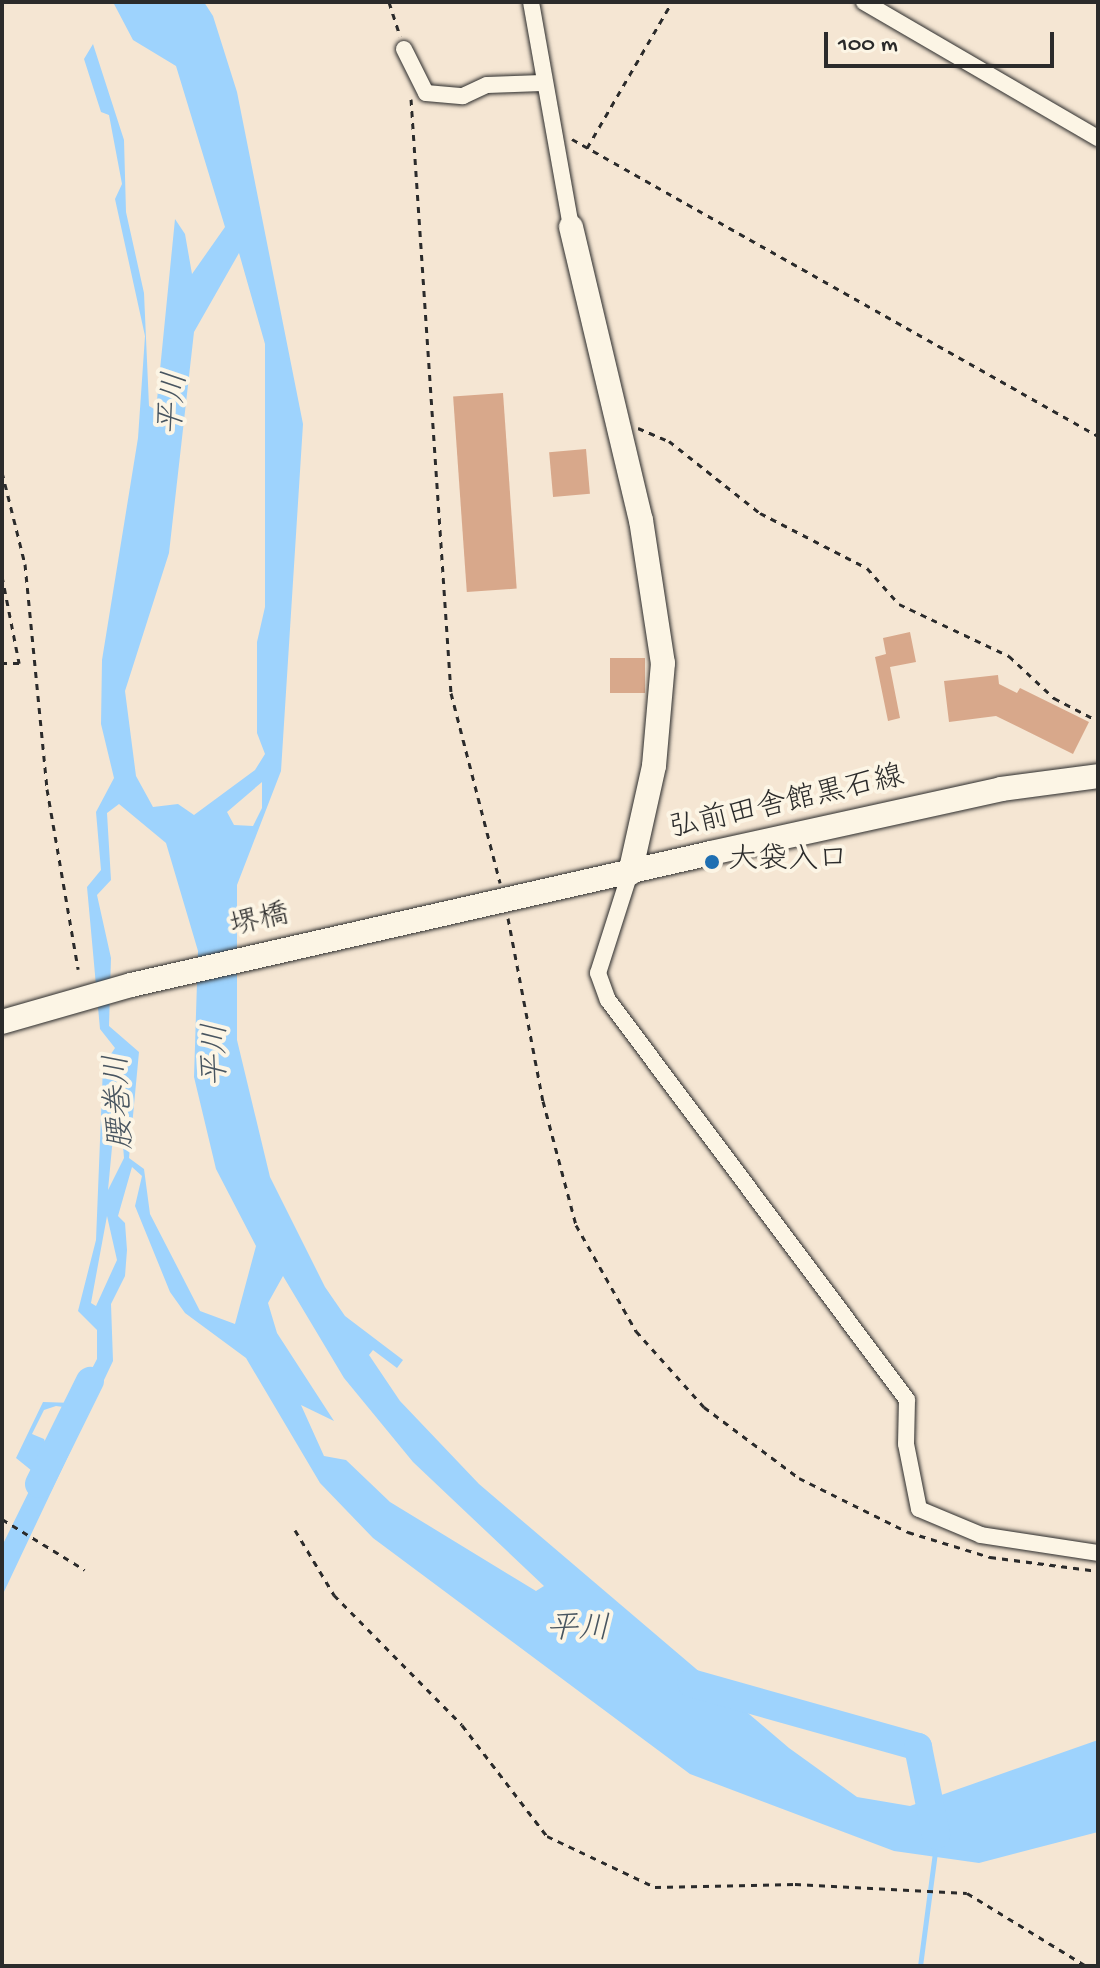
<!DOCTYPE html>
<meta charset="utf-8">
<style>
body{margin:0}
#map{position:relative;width:1100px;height:1968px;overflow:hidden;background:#f5e6d3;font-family:"Gochi Hand","Klee One",sans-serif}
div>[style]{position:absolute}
.water>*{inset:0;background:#9ed3fd}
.stream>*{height:5px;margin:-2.5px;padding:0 2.5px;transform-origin:2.5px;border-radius:2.5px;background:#9ed3fd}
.river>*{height:28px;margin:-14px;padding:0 14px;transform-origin:14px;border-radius:14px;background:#9ed3fd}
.building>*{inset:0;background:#d8a88b;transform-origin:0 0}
.path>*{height:3px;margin-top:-1.5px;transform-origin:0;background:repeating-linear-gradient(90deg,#2b2b2b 0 6px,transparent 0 12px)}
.roads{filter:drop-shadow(0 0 2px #2b2b2b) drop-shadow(0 0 2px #2b2b2b)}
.street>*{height:16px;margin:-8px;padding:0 8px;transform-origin:8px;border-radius:8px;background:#fcf5e5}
.secondary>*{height:24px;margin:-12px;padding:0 12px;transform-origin:12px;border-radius:12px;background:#fcf5e5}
.dots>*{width:22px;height:22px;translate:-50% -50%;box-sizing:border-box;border:4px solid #fcf5e5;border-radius:50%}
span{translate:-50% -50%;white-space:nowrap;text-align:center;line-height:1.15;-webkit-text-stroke:8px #fcf5e5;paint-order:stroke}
.street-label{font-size:30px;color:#2b2b2b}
.poi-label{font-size:30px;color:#2b2b2b}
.left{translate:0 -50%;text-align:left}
.water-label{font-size:32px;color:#485560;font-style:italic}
.frame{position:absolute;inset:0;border:4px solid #2b2b2b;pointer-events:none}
.scale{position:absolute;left:824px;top:32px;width:230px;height:36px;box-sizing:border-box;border:4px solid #2b2b2b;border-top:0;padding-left:10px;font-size:24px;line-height:28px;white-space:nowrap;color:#2b2b2b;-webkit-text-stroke:6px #fcf5e5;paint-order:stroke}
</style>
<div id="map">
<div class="water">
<i style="clip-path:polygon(evenodd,113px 2px,204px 2px,213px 16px,237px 92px,303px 424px,281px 771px,237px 885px,237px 1040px,270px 1177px,325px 1287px,345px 1316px,403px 1360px,397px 1368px,373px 1350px,369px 1355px,400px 1401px,479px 1484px,789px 1748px,857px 1797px,910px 1806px,1098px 1740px,1098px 1832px,979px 1863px,894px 1851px,690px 1774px,373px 1538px,320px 1483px,246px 1358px,185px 1313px,170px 1292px,135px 1206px,142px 1176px,132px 1167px,118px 1216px,125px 1223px,127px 1250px,125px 1276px,111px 1304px,113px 1361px,2px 1596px,2px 1546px,37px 1475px,16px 1458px,43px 1402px,74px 1403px,97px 1359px,97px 1330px,78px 1311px,96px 1240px,103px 1066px,115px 1048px,100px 1029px,87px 887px,101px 870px,96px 812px,114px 778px,101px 724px,102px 660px,138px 438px,145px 336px,115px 199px,122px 184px,109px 115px,101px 112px,84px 59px,93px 44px,124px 140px,126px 212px,144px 293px,149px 406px,156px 410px,175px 219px,185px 234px,192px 274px,225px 227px,176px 66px,133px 40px,113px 2px,239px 253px,265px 344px,265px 607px,257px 642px,257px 733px,265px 754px,255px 770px,194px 815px,178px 804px,153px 807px,136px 776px,125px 691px,169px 553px,194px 332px,239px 253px,113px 2px,262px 782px,262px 808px,253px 826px,234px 825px,227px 812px,262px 782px,113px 2px,119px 804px,166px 843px,198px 951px,194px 1077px,216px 1169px,256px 1246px,235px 1324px,200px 1311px,150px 1214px,144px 1169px,129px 1158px,139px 1052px,109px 1026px,111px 958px,97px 895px,111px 880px,107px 813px,119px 804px,113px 2px,117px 1070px,124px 1158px,108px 1190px,114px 1126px,117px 1070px,113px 2px,107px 1216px,117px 1260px,96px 1306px,91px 1303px,107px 1216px,113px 2px,283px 1276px,344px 1378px,413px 1462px,544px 1586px,536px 1591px,390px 1502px,346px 1460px,324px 1456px,301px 1405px,334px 1421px,277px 1333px,268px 1303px,283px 1276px,113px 2px,56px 1406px,71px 1408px,75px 1420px,62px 1451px,49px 1453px,44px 1439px,32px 1434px,44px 1410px,56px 1406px)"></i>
</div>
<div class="stream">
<i style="left:920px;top:1966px;width:115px;rotate:-82.5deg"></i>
</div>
<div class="river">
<i style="left:39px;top:1484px;width:115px;rotate:-63.7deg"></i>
<i style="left:691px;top:1683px;width:236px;rotate:15.7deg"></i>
<i style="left:918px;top:1747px;width:90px;rotate:78.4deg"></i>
</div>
<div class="building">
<i style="left:503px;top:393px;width:196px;height:50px;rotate:86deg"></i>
<i style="left:586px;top:449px;width:45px;height:37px;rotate:85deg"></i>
<i style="clip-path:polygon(910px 632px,916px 662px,890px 667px,900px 718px,888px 721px,875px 657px,886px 654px,883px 638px)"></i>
<i style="left:645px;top:658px;width:35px;height:35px;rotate:90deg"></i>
<i style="clip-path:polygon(998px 675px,999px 684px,1017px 693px,1020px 688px,1089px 722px,1073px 754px,996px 716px,949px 722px,944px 681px)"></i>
</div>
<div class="path">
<i style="left:389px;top:2px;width:36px;rotate:72deg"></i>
<i style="left:411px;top:99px;width:595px;rotate:86.15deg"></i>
<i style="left:451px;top:693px;width:196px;rotate:75.5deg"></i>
<i style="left:572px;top:139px;width:604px;rotate:29.45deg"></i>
<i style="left:587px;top:148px;width:169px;rotate:-59.8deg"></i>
<i style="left:638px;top:428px;width:34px;rotate:23deg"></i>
<i style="left:669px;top:441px;width:116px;rotate:38.4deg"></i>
<i style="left:760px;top:513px;width:120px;rotate:27.2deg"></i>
<i style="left:867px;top:568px;width:48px;rotate:48.4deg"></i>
<i style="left:899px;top:604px;width:122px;rotate:25.3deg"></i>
<i style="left:1009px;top:656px;width:62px;rotate:43deg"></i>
<i style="left:1054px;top:698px;width:50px;rotate:27.6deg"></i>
<i style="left:2px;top:472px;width:95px;rotate:76deg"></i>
<i style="left:25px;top:564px;width:226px;rotate:84.4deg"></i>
<i style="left:47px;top:789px;width:183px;rotate:80.2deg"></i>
<i style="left:2px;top:576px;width:89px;rotate:78.9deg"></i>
<i style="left:19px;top:663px;width:17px;rotate:180deg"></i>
<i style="left:508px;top:918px;width:186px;rotate:79.2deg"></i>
<i style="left:543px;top:1101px;width:128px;rotate:75.1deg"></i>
<i style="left:576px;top:1225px;width:122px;rotate:60.5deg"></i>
<i style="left:636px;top:1331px;width:102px;rotate:48.2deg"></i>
<i style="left:704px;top:1407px;width:119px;rotate:36.8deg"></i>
<i style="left:799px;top:1478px;width:122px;rotate:26.4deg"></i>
<i style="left:908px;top:1532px;width:86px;rotate:17deg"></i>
<i style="left:990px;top:1557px;width:109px;rotate:7.4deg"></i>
<i style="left:2px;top:1519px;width:97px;rotate:31.6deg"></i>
<i style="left:295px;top:1530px;width:76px;rotate:59deg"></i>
<i style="left:334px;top:1595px;width:182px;rotate:45.4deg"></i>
<i style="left:462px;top:1725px;width:140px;rotate:52.6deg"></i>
<i style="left:547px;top:1836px;width:119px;rotate:25.3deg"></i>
<i style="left:655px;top:1887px;width:140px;rotate:-1.2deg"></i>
<i style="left:795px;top:1884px;width:172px;rotate:3deg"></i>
<i style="left:967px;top:1893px;width:140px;rotate:31.5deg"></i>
</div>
<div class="roads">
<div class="street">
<i style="left:531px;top:2px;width:229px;rotate:79.9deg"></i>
<i style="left:864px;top:2px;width:271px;rotate:30.2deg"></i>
<i style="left:404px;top:49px;width:49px;rotate:63.4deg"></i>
<i style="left:426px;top:93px;width:37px;rotate:5deg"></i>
<i style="left:463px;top:96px;width:26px;rotate:-25deg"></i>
<i style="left:487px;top:85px;width:55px;rotate:-2.1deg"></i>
<i style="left:630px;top:873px;width:105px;rotate:107.7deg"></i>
<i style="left:598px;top:973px;width:29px;rotate:70deg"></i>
<i style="left:608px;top:1000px;width:499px;rotate:53.2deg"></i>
<i style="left:907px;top:1400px;width:44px;rotate:91.3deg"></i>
<i style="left:906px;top:1444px;width:66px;rotate:78.7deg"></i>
<i style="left:919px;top:1509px;width:67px;rotate:22.8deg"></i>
<i style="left:981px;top:1535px;width:118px;rotate:8.7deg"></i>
</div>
<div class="secondary">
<i style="left:571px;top:227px;width:301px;rotate:76.6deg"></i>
<i style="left:641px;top:520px;width:145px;rotate:81.3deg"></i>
<i style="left:663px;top:663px;width:103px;rotate:95deg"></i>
<i style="left:654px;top:766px;width:110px;rotate:102.6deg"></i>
<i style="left:2px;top:1022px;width:134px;rotate:-16deg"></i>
<i style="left:131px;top:985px;width:595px;rotate:-12.82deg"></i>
<i style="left:711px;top:853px;width:297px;rotate:-12.4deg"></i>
<i style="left:1001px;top:789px;width:98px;rotate:-7.6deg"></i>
</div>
</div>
<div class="dots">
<i style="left:712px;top:862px;background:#1f6fb2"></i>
</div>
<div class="street-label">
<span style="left:787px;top:805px;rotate:-13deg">弘前田舎館黒石線</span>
<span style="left:260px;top:923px;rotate:-13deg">堺橋</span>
</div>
<div class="poi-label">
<span class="left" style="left:728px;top:862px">大袋入口</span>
</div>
<div class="water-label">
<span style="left:176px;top:404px;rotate:-85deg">平川</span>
<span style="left:218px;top:1055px;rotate:-90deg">平川</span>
<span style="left:122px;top:1102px;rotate:-93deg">腰巻川</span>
<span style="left:578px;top:1631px">平川</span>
</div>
<div class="frame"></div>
<div class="scale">100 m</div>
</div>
